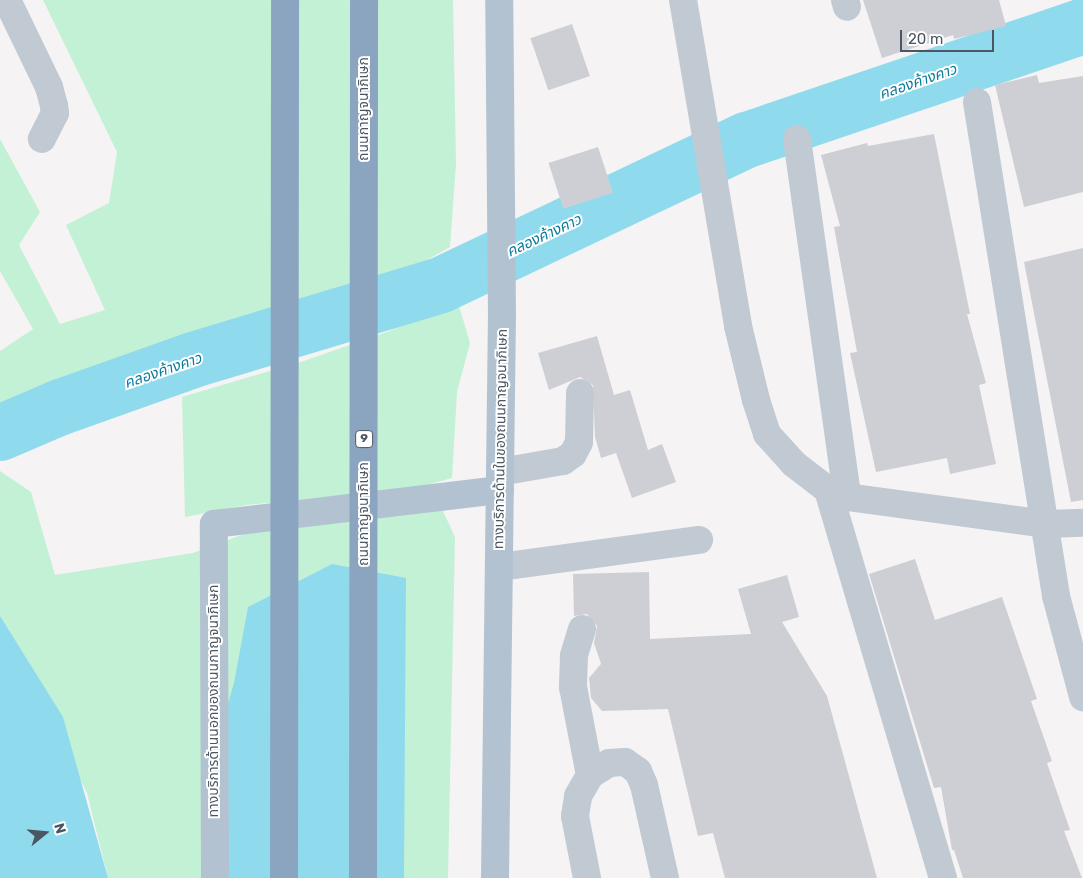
<!DOCTYPE html>
<meta charset="utf-8">
<style>
body{margin:0}
#map{position:relative;width:1083px;height:878px;overflow:hidden;background:#f5f3f3;font-family:Rubik,"Noto Sans Thai",sans-serif}
div>[style]{position:absolute}
.green>*{inset:0;background:#c3f1d5}
.water>*{inset:0;background:#90daee}
.river>*{height:56px;margin:-28px;padding:0 28px;transform-origin:28px;border-radius:28px;background:#90daee}
.building>*{inset:0;background:#cdcfd5;transform-origin:0 0}
.minor>*{height:28px;margin:-14px;padding:0 14px;transform-origin:14px;border-radius:14px;background:#c1cad2}
.major>*{height:28px;margin:-14px;padding:0 14px;transform-origin:14px;border-radius:14px;background:#b3c2d1}
.highway>*{height:28px;margin:-14px;padding:0 14px;transform-origin:14px;border-radius:14px;background:#8ba5c1}
span{translate:-50% -50%;white-space:nowrap;text-align:center;line-height:1.15;-webkit-text-stroke:4px #fff;paint-order:stroke}
.shield-label span{padding:1px 4px;background:#fff;border:1px solid;border-radius:4px;-webkit-text-stroke-width:0}
.shield-label{font-size:12px;color:#4a5661;font-weight:700}
.street-label{font-size:14px;color:#4a5661}
.water-label{font-size:15px;color:#0c7c9b;font-style:italic}
.north{position:absolute;left:20px;top:808px;width:50px;height:50px;-webkit-text-stroke:4px #fff;paint-order:stroke;rotate:73deg;font-size:14px;font-weight:700;line-height:20px;text-align:center;color:#4a5661}
.north::after{content:'';display:block;margin:auto;width:18px;height:22px;background:#4a5661;clip-path:polygon(50% 0,100% 100%,50% 72%,0 100%)}
.scale{position:absolute;left:900px;top:30px;width:94px;height:22px;box-sizing:border-box;border:2px solid #4a5661;border-top:0;padding-left:6px;font-size:15px;line-height:18px;white-space:nowrap;color:#4a5661;-webkit-text-stroke:4px #fff;paint-order:stroke}
</style>
<div id="map">
<div class="green">
<i style="clip-path:polygon(43px 0,453px 0,456px 164px,450px 247px,391px 280px,232px 324px,198px 348px,110px 377px,0 419px,0 351px,33px 329px,0 271px,0 139px,40px 212px,19px 245px,60px 324px,105px 310px,66px 225px,109px 203px,117px 152px)"></i>
<i style="clip-path:polygon(457px 299px,470px 343px,457px 392px,452px 478px,416px 488px,246px 505px,185px 517px,182px 397px,307px 360px,392px 330px)"></i>
<i style="clip-path:polygon(0 471px,31px 492px,55px 575px,193px 553px,244px 534px,442px 509px,455px 537px,448px 878px,108px 878px,87px 793px,0 616px)"></i>
</div>
<div class="water">
<i style="clip-path:polygon(332px 564px,406px 578px,404px 878px,208px 878px,221px 727px,234px 683px,248px 607px)"></i>
<i style="clip-path:polygon(0 616px,63px 717px,108px 878px,0 878px)"></i>
</div>
<div class="river">
<i style="left:0;top:433px;width:66px;rotate:-23.1deg"></i>
<i style="left:61px;top:407px;width:140px;rotate:-19.6deg"></i>
<i style="left:193px;top:360px;width:259px;rotate:-16.8deg"></i>
<i style="left:441px;top:285px;width:339px;rotate:-25.4deg"></i>
<i style="left:747px;top:140px;width:355px;rotate:-18.7deg"></i>
</div>
<div class="building">
<i style="clip-path:polygon(863px 0,999px 0,1006px 26px,954px 39px,953px 35px,882px 58px)"></i>
<i style="left:572px;top:24px;width:55px;height:44px;rotate:71deg"></i>
<i style="clip-path:polygon(1037px 75px,1039px 83px,1083px 76px,1083px 192px,1024px 207px,995px 85px)"></i>
<i style="clip-path:polygon(934px 134px,970px 314px,967px 314px,986px 383px,979px 385px,996px 464px,950px 474px,947px 458px,876px 472px,850px 353px,857px 352px,834px 227px,840px 226px,821px 155px,867px 143px,868px 146px)"></i>
<i style="left:598px;top:147px;width:48px;height:52px;rotate:72deg"></i>
<i style="clip-path:polygon(1083px 248px,1083px 500px,1071px 502px,1024px 262px)"></i>
<i style="clip-path:polygon(597px 336px,614px 395px,630px 390px,648px 450px,662px 444px,676px 482px,632px 498px,616px 453px,601px 458px,595px 437px,593px 385px,580px 377px,549px 390px,538px 353px)"></i>
<i style="clip-path:polygon(915px 559px,935px 620px,1002px 597px,1037px 699px,1031px 701px,1052px 761px,1047px 763px,1070px 830px,1064px 831px,1082px 878px,963px 878px,954px 850px,952px 850px,941px 787px,934px 788px,869px 574px)"></i>
<i style="clip-path:polygon(649px 572px,650px 639px,751px 634px,738px 589px,787px 575px,799px 617px,782px 622px,827px 696px,877px 878px,725px 878px,713px 833px,698px 836px,668px 709px,602px 711px,591px 698px,589px 678px,601px 664px,594px 643px,597px 626px,587px 614px,574px 616px,573px 574px)"></i>
</div>
<div class="minor">
<i style="left:7px;top:0;width:97px;rotate:64.2deg"></i>
<i style="left:49px;top:87px;width:20px;rotate:75deg"></i>
<i style="left:54px;top:106px;width:7px;rotate:82deg"></i>
<i style="left:55px;top:113px;width:29px;rotate:117deg"></i>
<i style="left:683px;top:0;width:331px;rotate:80.4deg"></i>
<i style="left:738px;top:326px;width:76px;rotate:76.3deg"></i>
<i style="left:756px;top:400px;width:36px;rotate:72deg"></i>
<i style="left:767px;top:434px;width:40px;rotate:48deg"></i>
<i style="left:794px;top:464px;width:43px;rotate:37.4deg"></i>
<i style="left:828px;top:490px;width:20px;rotate:20deg"></i>
<i style="left:847px;top:497px;width:201px;rotate:7.7deg"></i>
<i style="left:1046px;top:524px;width:37px;rotate:-2deg"></i>
<i style="left:845px;top:0;width:7px;rotate:74deg"></i>
<i style="left:977px;top:102px;width:500px;rotate:80.91deg"></i>
<i style="left:1056px;top:596px;width:105px;rotate:75deg"></i>
<i style="left:797px;top:139px;width:361px;rotate:82deg"></i>
<i style="left:500px;top:472px;width:64px;rotate:-9.9deg"></i>
<i style="left:563px;top:461px;width:12px;rotate:-35deg"></i>
<i style="left:573px;top:454px;width:13px;rotate:-63deg"></i>
<i style="left:579px;top:442px;width:49px;rotate:-88.8deg"></i>
<i style="left:828px;top:490px;width:405px;rotate:73.5deg"></i>
<i style="left:499px;top:567px;width:202px;rotate:-7.7deg"></i>
<i style="left:582px;top:629px;width:28px;rotate:107deg"></i>
<i style="left:574px;top:656px;width:31px;rotate:92deg"></i>
<i style="left:573px;top:687px;width:90px;rotate:79.1deg"></i>
<i style="left:587px;top:878px;width:63px;rotate:-101deg"></i>
<i style="left:575px;top:816px;width:20px;rotate:-81deg"></i>
<i style="left:578px;top:796px;width:24px;rotate:-60deg"></i>
<i style="left:590px;top:775px;width:22px;rotate:-32deg"></i>
<i style="left:609px;top:763px;width:16px;rotate:-4deg"></i>
<i style="left:625px;top:762px;width:16px;rotate:35deg"></i>
<i style="left:638px;top:771px;width:15px;rotate:67deg"></i>
<i style="left:644px;top:785px;width:95px;rotate:77.3deg"></i>
</div>
<div class="major">
<i style="left:215px;top:878px;width:354px;rotate:-90.2deg"></i>
<i style="left:214px;top:524px;width:288px;rotate:-6.8deg"></i>
<i style="left:495px;top:878px;width:562px;rotate:-89.29deg"></i>
<i style="left:502px;top:316px;width:316px;rotate:-90.5deg"></i>
</div>
<div class="highway">
<i style="left:284px;top:878px;width:878px;rotate:-89.93deg"></i>
<i style="left:363px;top:878px;width:878px;rotate:-89.93deg"></i>
</div>
<div class="shield-label">
<span style="left:364px;top:439px">9</span>
</div>
<div class="street-label">
<span style="left:364px;top:109px;rotate:-90deg">ถนนกาญจนาภิเษก</span>
<span style="left:501px;top:439px;rotate:-89deg">ทางบริการด้านในของถนนกาญจนาภิเษก</span>
<span style="left:364px;top:514px;rotate:-90deg">ถนนกาญจนาภิเษก</span>
<span style="left:214px;top:701px;rotate:-90deg">ทางบริการด้านนอกของถนนกาญจนาภิเษก</span>
</div>
<div class="water-label">
<span style="left:918px;top:82px;rotate:-19deg">คลองค้างคาว</span>
<span style="left:544px;top:236px;rotate:-25deg">คลองค้างคาว</span>
<span style="left:163px;top:371px;rotate:-19deg">คลองค้างคาว</span>
</div>
<div class="north">N</div>
<div class="scale">20 m</div>
</div>
